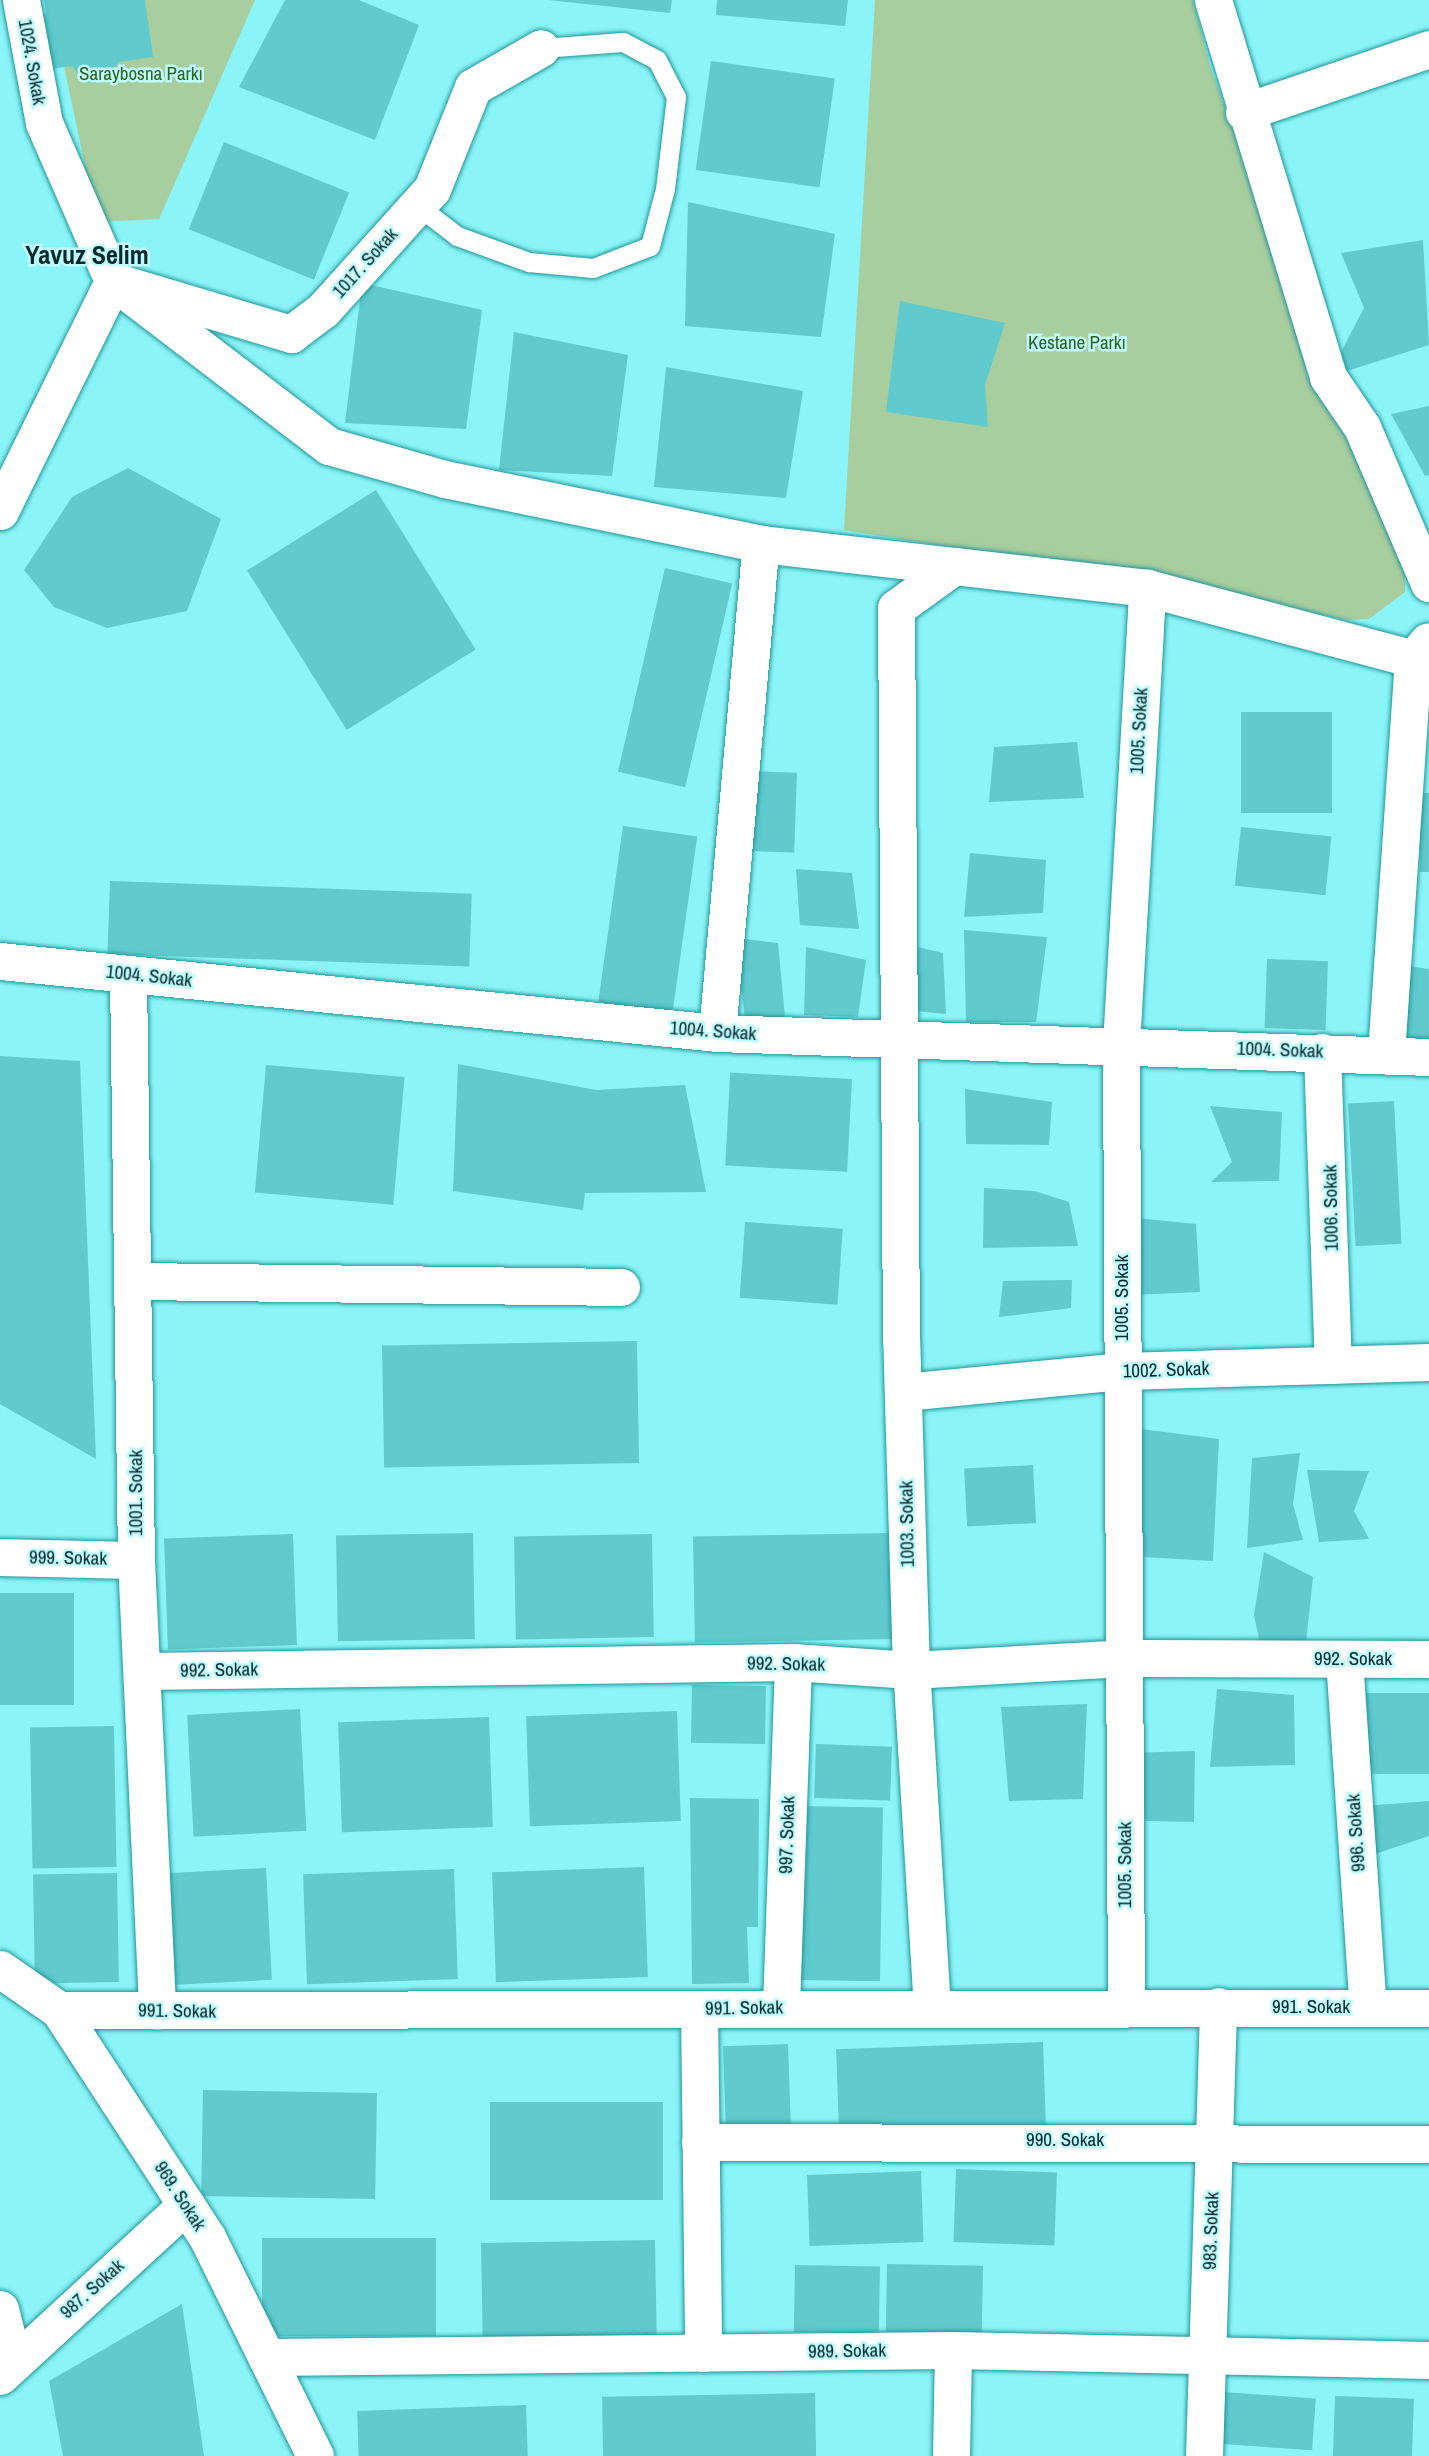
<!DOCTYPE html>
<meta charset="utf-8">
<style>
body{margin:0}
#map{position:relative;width:1429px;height:2456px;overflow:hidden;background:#8bf4f8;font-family:"Archivo Narrow",sans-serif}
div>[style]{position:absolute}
.green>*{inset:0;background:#a8cd9e}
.building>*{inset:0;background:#60cace;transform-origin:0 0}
.roads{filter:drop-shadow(0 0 2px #20979b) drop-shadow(0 0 2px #20979b)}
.service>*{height:19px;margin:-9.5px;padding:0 9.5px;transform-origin:9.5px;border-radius:9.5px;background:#fff}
.minor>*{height:37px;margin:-18.5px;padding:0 18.5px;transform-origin:18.5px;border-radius:18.5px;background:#fff}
span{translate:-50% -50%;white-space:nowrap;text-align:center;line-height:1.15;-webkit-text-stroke:5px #bffafc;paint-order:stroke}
.street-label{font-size:19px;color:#06292b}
.park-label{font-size:19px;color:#2e651c}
.district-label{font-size:26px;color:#06292b;font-weight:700}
</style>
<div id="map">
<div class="green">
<i style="clip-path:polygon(50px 0,255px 0,159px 219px,97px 222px)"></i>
<i style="clip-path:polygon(875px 0,1193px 0,1210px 66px,1348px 441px,1405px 569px,1405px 592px,1369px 619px,1347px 620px,1198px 587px,844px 530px)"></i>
</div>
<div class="building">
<i style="clip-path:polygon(44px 0,145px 0,153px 57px,119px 62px,102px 83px,85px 82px,72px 66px,43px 70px,35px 15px,46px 13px)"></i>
<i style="clip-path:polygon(285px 0,359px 0,419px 25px,375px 140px,239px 87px)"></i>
<i style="clip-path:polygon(548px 0,672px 0,670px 13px)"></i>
<i style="clip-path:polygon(717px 0,848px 0,845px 26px,716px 15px)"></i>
<i style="left:711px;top:61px;width:125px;height:110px;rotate:8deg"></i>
<i style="left:224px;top:142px;width:135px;height:94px;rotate:22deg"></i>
<i style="clip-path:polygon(688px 202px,835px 234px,821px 337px,685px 326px)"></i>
<i style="clip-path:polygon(1423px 240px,1429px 345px,1328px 377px,1364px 308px,1341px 253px)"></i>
<i style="clip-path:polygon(362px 283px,482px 310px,466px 429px,345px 423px)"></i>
<i style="clip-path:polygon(900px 301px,1005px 323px,985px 385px,988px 427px,886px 412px)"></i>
<i style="clip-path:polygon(514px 332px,628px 355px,612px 476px,499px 470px)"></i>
<i style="clip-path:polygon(666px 367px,803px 391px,786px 498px,654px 487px)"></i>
<i style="clip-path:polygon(1429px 406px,1429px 475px,1425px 476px,1391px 414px)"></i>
<i style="clip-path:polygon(128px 468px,221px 519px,187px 611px,107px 628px,54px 607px,24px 570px,72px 497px)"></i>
<i style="left:376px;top:490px;width:188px;height:152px;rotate:58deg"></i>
<i style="left:665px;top:568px;width:69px;height:209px;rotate:13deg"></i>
<i style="left:1241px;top:712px;width:91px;height:101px"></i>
<i style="clip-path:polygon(1077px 742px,1084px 798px,989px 802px,994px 747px)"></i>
<i style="left:750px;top:771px;width:47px;height:80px;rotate:2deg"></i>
<i style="left:1429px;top:793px;width:79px;height:9px;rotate:90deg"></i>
<i style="left:623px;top:826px;width:75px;height:182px;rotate:8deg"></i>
<i style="left:1241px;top:827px;width:91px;height:59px;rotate:6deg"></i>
<i style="clip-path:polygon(970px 853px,1046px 860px,1043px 913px,964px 917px)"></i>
<i style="clip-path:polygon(796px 869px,852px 873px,859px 929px,800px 925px)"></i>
<i style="left:110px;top:881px;width:362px;height:73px;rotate:2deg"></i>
<i style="clip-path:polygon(964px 930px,1047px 937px,1036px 1022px,966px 1022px)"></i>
<i style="clip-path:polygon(735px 938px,778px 943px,785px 1017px,745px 1019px)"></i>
<i style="clip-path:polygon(905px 944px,943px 953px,946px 1014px,905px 1010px)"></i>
<i style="clip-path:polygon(806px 947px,866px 960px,858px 1017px,804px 1015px)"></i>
<i style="left:1267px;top:959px;width:61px;height:69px;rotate:2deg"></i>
<i style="clip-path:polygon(1402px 965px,1429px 969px,1429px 1048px,1394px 1047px)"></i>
<i style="clip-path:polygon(0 1056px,80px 1061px,96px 1459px,0 1404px)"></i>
<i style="clip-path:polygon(458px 1064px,596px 1090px,685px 1085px,706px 1192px,585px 1193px,583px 1210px,453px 1191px)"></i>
<i style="left:266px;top:1065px;width:139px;height:128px;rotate:5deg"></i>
<i style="left:852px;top:1079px;width:93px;height:122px;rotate:93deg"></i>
<i style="clip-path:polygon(965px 1089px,1052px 1102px,1049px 1145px,966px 1144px)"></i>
<i style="left:1394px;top:1101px;width:143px;height:46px;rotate:87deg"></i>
<i style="clip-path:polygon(1210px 1106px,1282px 1112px,1279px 1181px,1211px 1182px,1232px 1162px)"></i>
<i style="clip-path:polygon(984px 1188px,1035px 1191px,1069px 1202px,1078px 1246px,983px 1248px)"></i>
<i style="clip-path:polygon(1136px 1218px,1196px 1224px,1200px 1292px,1132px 1295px)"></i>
<i style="left:745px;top:1222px;width:98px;height:76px;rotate:4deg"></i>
<i style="clip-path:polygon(1072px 1280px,1071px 1308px,999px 1317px,1003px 1281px)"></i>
<i style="left:637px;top:1341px;width:122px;height:255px;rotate:89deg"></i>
<i style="clip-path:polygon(1141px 1429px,1219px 1439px,1213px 1561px,1142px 1557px)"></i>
<i style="clip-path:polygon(1300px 1453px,1293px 1504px,1303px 1540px,1247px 1548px,1252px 1458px)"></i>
<i style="left:1033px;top:1465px;width:58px;height:69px;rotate:87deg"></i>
<i style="clip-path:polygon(1307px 1470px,1369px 1471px,1354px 1511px,1369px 1539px,1319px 1542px)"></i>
<i style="left:473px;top:1533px;width:106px;height:137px;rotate:89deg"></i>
<i style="left:893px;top:1533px;width:106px;height:200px;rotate:89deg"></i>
<i style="left:293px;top:1534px;width:111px;height:129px;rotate:88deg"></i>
<i style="left:652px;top:1534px;width:103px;height:138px;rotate:89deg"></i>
<i style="clip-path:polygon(1264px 1552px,1313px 1577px,1306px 1643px,1260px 1644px,1254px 1615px)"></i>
<i style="left:74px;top:1593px;width:112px;height:74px;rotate:90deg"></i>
<i style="left:766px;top:1686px;width:58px;height:74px;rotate:91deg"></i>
<i style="clip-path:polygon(1217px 1689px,1294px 1695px,1295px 1765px,1210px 1767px)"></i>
<i style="left:1429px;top:1693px;width:81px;height:73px;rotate:90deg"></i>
<i style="clip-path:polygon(1087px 1704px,1083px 1799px,1009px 1801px,1001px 1707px)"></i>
<i style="left:300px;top:1709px;width:122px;height:113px;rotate:87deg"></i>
<i style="left:677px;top:1711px;width:110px;height:151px;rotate:88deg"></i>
<i style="left:489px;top:1717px;width:110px;height:151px;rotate:88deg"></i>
<i style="left:114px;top:1726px;width:141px;height:84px;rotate:89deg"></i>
<i style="left:816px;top:1744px;width:76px;height:54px;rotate:2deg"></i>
<i style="clip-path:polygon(1195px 1751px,1194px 1822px,1146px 1821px,1125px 1753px)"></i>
<i style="clip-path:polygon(690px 1798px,759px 1799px,758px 1927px,747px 1927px,749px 1983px,692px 1984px)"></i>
<i style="clip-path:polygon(1429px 1801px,1429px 1836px,1369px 1856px,1364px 1806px)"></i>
<i style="left:803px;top:1806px;width:80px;height:174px;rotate:1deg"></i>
<i style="left:644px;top:1867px;width:110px;height:152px;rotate:88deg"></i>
<i style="left:266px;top:1868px;width:112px;height:110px;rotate:87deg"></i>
<i style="left:454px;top:1869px;width:110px;height:151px;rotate:88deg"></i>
<i style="left:117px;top:1873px;width:109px;height:84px;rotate:89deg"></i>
<i style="left:1043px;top:2042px;width:83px;height:207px;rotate:88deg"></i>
<i style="left:788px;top:2044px;width:83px;height:65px;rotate:88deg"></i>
<i style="left:203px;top:2090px;width:174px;height:106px;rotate:1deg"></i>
<i style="left:490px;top:2102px;width:173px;height:98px"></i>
<i style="left:956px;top:2169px;width:101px;height:73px;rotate:2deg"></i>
<i style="left:921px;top:2171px;width:71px;height:114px;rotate:88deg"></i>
<i style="left:262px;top:2238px;width:174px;height:98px"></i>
<i style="left:655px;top:2240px;width:98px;height:174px;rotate:89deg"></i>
<i style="left:887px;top:2264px;width:96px;height:68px;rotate:1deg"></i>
<i style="left:795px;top:2265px;width:85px;height:67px;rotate:1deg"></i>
<i style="clip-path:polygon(182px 2304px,204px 2456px,63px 2456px,49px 2381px)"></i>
<i style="left:1209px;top:2391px;width:107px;height:52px;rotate:4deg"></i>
<i style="left:815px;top:2393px;width:63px;height:213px;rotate:89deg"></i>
<i style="left:1335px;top:2396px;width:79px;height:60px;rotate:2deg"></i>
<i style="left:526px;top:2405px;width:51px;height:169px;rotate:88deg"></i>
</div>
<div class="roads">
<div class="service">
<i style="left:417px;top:205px;width:51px;rotate:37.8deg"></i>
<i style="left:457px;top:236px;width:77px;rotate:19.9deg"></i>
<i style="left:529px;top:262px;width:64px;rotate:5.4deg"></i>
<i style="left:593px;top:268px;width:61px;rotate:-21.1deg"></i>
<i style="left:650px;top:246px;width:59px;rotate:-75.3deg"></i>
<i style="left:665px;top:189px;width:93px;rotate:-83.2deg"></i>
<i style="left:676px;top:97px;width:42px;rotate:-117.2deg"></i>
<i style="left:657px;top:60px;width:38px;rotate:-152deg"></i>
<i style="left:623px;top:42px;width:82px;rotate:175.8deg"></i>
</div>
<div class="minor">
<i style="left:21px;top:0;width:125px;rotate:79.4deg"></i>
<i style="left:44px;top:123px;width:172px;rotate:66.4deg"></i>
<i style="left:113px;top:281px;width:272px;rotate:37.4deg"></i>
<i style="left:329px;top:446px;width:121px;rotate:15.9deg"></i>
<i style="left:445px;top:479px;width:323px;rotate:11.6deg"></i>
<i style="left:1213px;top:0;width:394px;rotate:73deg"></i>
<i style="left:1328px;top:377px;width:60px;rotate:55.8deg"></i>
<i style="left:1362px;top:427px;width:170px;rotate:66.8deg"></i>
<i style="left:1244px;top:112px;width:195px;rotate:-18.8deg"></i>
<i style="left:0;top:511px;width:256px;rotate:-63.8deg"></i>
<i style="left:113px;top:281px;width:186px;rotate:16.6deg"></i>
<i style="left:291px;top:334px;width:40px;rotate:-37deg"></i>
<i style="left:323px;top:310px;width:163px;rotate:-48deg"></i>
<i style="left:432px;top:189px;width:110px;rotate:-68.1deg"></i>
<i style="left:473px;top:87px;width:78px;rotate:-29.8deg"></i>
<i style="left:0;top:961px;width:721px;rotate:5.73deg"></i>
<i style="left:717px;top:1033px;width:712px;rotate:1.93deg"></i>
<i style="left:128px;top:974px;width:586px;rotate:89.22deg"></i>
<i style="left:136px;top:1560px;width:451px;rotate:87.3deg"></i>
<i style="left:717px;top:1033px;width:491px;rotate:-84.9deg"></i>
<i style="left:761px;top:544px;width:194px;rotate:6.5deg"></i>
<i style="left:1322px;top:1052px;width:313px;rotate:88deg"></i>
<i style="left:1386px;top:1054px;width:396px;rotate:-86.1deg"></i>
<i style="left:1413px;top:659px;width:23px;rotate:-50deg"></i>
<i style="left:135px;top:1281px;width:486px;rotate:0.7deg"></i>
<i style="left:904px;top:1392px;width:220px;rotate:-5.5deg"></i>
<i style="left:1123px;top:1371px;width:306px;rotate:-1.7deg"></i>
<i style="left:0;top:1557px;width:136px;rotate:1.3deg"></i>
<i style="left:1344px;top:1659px;width:349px;rotate:86.1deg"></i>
<i style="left:143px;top:1671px;width:650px;rotate:-0.79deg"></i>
<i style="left:793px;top:1662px;width:118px;rotate:3.9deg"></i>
<i style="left:911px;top:1670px;width:213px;rotate:-3.2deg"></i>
<i style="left:1124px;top:1658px;width:305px;rotate:0.2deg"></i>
<i style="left:0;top:1969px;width:72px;rotate:34.8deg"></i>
<i style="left:59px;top:2010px;width:271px;rotate:56.9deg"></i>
<i style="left:207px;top:2237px;width:244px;rotate:63.7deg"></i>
<i style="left:781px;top:2007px;width:345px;rotate:-88deg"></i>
<i style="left:1126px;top:2007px;width:962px;rotate:-90.3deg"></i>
<i style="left:1121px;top:1045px;width:458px;rotate:-86.7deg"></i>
<i style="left:699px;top:2009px;width:344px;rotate:89.3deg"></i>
<i style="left:932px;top:2009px;width:340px;rotate:-93.5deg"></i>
<i style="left:911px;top:1670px;width:330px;rotate:-91.7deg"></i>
<i style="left:901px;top:1340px;width:732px;rotate:-90.39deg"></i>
<i style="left:896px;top:608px;width:72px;rotate:-35.9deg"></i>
<i style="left:954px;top:566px;width:194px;rotate:6.5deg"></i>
<i style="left:1147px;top:588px;width:275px;rotate:14.9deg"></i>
<i style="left:59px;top:2010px;width:1370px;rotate:-0.08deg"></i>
<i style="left:700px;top:2142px;width:729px;rotate:0.16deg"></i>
<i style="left:0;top:2309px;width:54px;rotate:76deg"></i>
<i style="left:266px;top:2357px;width:687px;rotate:-0.58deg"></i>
<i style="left:953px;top:2350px;width:476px;rotate:1.2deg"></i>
<i style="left:0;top:2376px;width:253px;rotate:-42.6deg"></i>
<i style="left:951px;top:2456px;width:106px;rotate:-88.9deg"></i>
<i style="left:1204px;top:2456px;width:450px;rotate:-88.2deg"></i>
</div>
</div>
<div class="street-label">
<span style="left:32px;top:62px;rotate:80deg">1024. Sokak</span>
<span style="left:365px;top:263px;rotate:-48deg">1017. Sokak</span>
<span style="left:1139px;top:731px;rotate:-87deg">1005. Sokak</span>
<span style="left:149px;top:976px;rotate:6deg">1004. Sokak</span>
<span style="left:713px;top:1031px;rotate:4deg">1004. Sokak</span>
<span style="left:1280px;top:1050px;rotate:2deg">1004. Sokak</span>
<span style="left:1331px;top:1208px;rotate:-91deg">1006. Sokak</span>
<span style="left:1122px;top:1298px;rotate:-90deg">1005. Sokak</span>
<span style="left:1166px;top:1370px;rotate:-2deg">1002. Sokak</span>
<span style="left:136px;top:1493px;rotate:-90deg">1001. Sokak</span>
<span style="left:907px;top:1524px;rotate:-91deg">1003. Sokak</span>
<span style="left:68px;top:1558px;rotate:1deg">999. Sokak</span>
<span style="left:1353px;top:1659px">992. Sokak</span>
<span style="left:786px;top:1664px;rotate:1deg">992. Sokak</span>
<span style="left:219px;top:1670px;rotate:-1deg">992. Sokak</span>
<span style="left:1356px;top:1833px;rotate:-94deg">996. Sokak</span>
<span style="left:787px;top:1835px;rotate:-88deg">997. Sokak</span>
<span style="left:1125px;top:1865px;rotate:-90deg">1005. Sokak</span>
<span style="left:1311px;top:2007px">991. Sokak</span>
<span style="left:744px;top:2008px;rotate:-1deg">991. Sokak</span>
<span style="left:177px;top:2011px;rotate:1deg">991. Sokak</span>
<span style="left:1065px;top:2140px">990. Sokak</span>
<span style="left:180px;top:2196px;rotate:57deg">969. Sokak</span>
<span style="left:1211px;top:2231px;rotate:-88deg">983. Sokak</span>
<span style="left:92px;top:2289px;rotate:-42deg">987. Sokak</span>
<span style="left:847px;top:2351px;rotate:-1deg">989. Sokak</span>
</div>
<div class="park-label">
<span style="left:141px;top:74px">Saraybosna Parkı</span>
<span style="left:1077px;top:343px">Kestane Parkı</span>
</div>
<div class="district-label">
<span style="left:87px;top:255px">Yavuz Selim</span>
</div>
</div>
